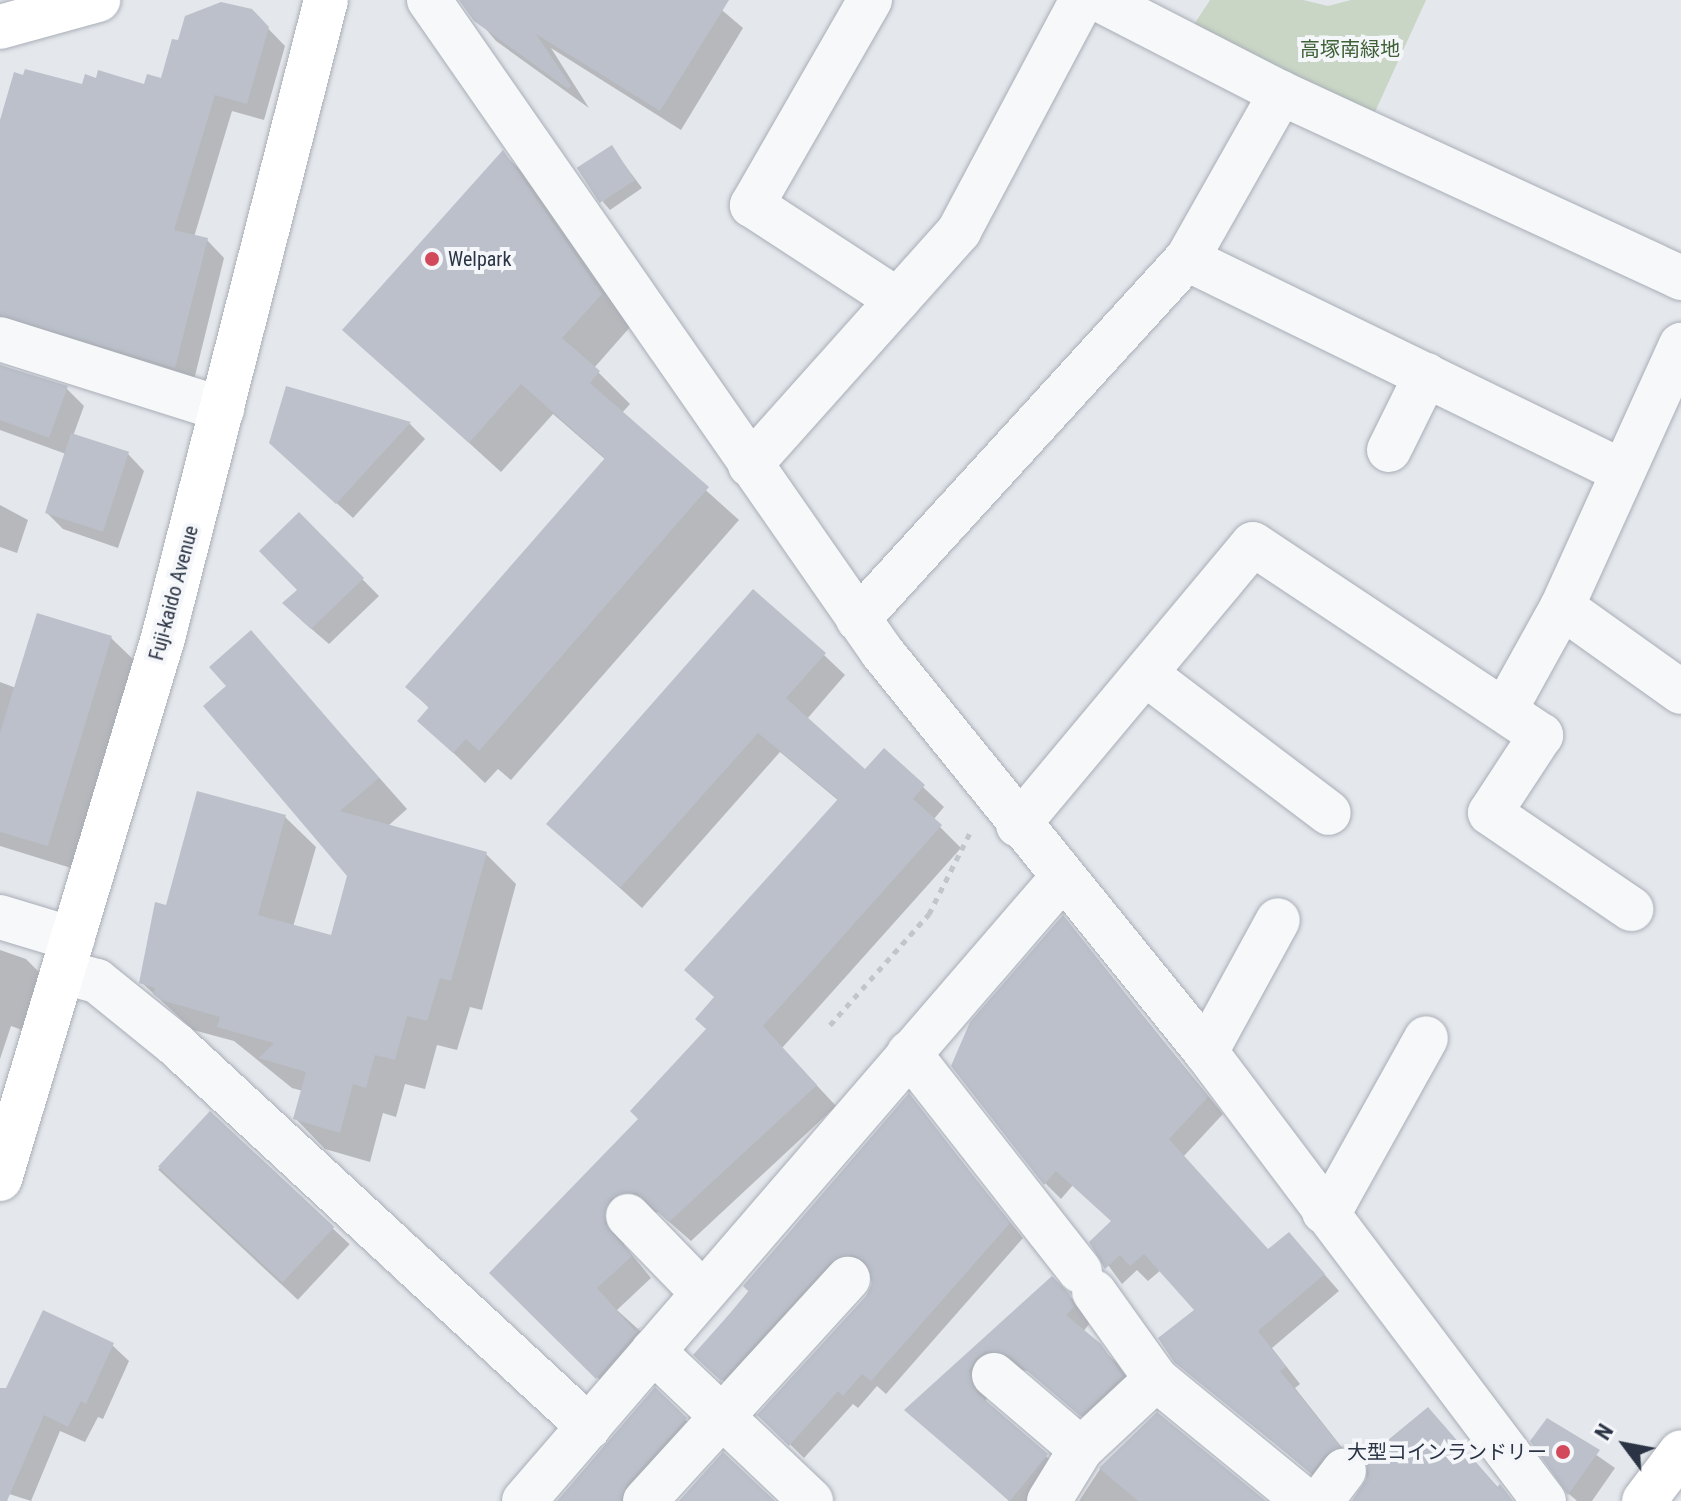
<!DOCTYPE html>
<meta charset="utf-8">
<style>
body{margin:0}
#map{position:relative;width:1681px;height:1501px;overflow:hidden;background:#e4e7ec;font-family:"Roboto Condensed","Noto Sans JP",sans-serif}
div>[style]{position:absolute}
.green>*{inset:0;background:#c9d6c5}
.shadow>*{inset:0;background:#0003;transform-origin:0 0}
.building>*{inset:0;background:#bbc0ca;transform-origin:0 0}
.path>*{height:5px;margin-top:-2.5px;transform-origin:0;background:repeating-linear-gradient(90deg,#c2c5cb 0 6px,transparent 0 12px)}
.roads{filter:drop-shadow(0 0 2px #a9aeb7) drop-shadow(0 0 2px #a9aeb7)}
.minor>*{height:44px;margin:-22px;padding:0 22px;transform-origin:22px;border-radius:22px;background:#f7f8fa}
.major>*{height:44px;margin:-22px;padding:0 22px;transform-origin:22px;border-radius:22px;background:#fff}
.dots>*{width:22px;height:22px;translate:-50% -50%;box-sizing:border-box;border:4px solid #f4f6f9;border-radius:50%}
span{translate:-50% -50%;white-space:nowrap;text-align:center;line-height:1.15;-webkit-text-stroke:8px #f4f6f9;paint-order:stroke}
.park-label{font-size:20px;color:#3f6138}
.poi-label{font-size:20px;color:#2b3445}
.left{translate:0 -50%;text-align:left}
.right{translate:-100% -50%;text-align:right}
.street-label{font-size:20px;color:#2b3445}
.north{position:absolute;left:1585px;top:1405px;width:80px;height:80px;-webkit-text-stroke:6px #f4f6f9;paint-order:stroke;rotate:302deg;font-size:22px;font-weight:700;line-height:32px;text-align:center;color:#2b3445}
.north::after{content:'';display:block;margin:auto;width:28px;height:36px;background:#2b3445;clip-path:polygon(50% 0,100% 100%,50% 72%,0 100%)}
</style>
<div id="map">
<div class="green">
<i style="clip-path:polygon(1210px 0,1303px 0,1328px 6px,1351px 0,1426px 0,1374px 114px,1193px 26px)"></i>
</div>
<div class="shadow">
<i style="clip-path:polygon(461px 0,710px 0,743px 28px,681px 130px,551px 48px,589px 108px,496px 41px)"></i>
<i style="clip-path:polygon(251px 11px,285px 46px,264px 120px,232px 111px,194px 237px,207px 240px,224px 258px,193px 384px,0 342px,0 120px,84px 87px,145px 87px,162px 80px,179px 43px)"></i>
<i style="clip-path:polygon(612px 148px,642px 188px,610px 210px,603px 202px)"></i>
<i style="clip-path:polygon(503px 153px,534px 184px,631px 326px,594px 368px,630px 404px,621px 414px,739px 520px,511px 780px,498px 769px,485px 783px,420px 721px,430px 709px,408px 687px,606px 460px,553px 414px,501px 472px,345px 330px)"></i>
<i style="clip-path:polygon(0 365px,66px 388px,84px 406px,73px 436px,128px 454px,144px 471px,118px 548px,63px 529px,46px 512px,66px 454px,0 430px)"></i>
<i style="clip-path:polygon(287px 388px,410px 424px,425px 439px,353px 518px,287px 458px)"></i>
<i style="clip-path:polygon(0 505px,28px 520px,17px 553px,0 547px)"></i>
<i style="clip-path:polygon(299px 515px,379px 596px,329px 644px,301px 620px)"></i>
<i style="clip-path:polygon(251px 633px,407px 809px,388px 826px,486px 854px,516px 884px,482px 1010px,470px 1007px,457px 1050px,437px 1045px,425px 1089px,405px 1084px,396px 1117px,383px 1113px,370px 1162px,325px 1149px,295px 1118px,303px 1091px,292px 1088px,234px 1041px,193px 1030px,141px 982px,167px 908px,285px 817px,316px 847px,293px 927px,332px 938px,349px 876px,229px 687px)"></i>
<i style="clip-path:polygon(111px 638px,134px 660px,71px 868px,0 846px,0 682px,16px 688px)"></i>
<i style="clip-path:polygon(824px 655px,845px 675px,807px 719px,866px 772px,923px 787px,944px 807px,933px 820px,961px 848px,782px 1048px,836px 1106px,691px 1241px,658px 1212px,630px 1219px,624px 1245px,651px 1278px,617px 1310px,660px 1349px,618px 1398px,492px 1273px,641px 1119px,709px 1030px,716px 998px,839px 801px,780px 752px,642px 908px,549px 824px)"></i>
<i style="clip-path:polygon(1063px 918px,1223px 1114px,1183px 1157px,1269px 1251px,1289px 1234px,1339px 1291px,1272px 1348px,1300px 1384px,1295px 1388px,1355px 1464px,1328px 1488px,1176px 1360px,1197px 1310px,1161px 1270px,1148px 1281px,1137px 1270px,1122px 1284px,1091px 1242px,1113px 1222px,1073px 1185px,1061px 1199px,1045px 1183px)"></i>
<i style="clip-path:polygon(0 950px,26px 959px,41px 974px,22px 1030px,11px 1026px,0 1059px)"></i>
<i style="clip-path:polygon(909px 1096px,1023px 1238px,886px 1394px,877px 1386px,858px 1408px,853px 1404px,804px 1458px,760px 1415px,869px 1296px,874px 1272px,870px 1268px,844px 1276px,736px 1393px,696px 1355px)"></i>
<i style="left:210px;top:1114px;width:191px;height:76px;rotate:43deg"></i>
<i style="clip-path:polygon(1052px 1278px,1085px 1312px,1089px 1324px,1083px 1332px,1117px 1363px,1138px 1393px,1098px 1430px,1028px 1371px,1003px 1367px,990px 1376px,986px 1401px,990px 1407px,1064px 1472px,1048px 1501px,1009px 1501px,907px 1410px)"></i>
<i style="clip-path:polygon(112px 1345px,129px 1361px,103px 1419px,98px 1417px,85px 1442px,60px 1431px,31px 1501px,0 1491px,0 1403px)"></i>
<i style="clip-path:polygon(655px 1390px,698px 1432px,637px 1501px,565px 1501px)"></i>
<i style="clip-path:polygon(1428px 1410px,1444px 1426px,1510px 1501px,1353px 1501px,1366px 1486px,1367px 1460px)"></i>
<i style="clip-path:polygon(1548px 1421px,1615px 1468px,1592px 1501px,1577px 1501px,1569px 1494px,1533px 1441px)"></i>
<i style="clip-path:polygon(1102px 1466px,1262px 1501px,1079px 1501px)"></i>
</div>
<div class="building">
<i style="clip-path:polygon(459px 0,729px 0,660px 111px,536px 34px,571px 86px,568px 89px,474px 21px)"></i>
<i style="clip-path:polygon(221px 2px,252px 9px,269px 27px,247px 104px,215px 95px,174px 230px,208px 238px,175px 368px,0 315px,0 120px,14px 72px,23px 75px,25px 69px,82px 84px,85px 74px,96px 78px,98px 70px,144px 84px,147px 74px,161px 78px,172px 39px,178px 40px,185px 16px)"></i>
<i style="left:612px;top:145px;width:42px;height:42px;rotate:57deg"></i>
<i style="clip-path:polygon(503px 150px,602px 294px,562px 338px,600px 371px,590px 383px,709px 487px,479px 751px,466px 739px,453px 753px,417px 721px,429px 707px,405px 687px,605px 458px,521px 384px,469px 443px,342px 330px)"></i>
<i style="clip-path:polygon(0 365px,68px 386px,49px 438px,0 420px)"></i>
<i style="clip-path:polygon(286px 386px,411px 422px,336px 504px,269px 443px)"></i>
<i style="left:71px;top:433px;width:61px;height:84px;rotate:18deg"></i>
<i style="clip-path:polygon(299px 512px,364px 578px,311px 629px,282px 603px,297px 590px,259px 551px)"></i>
<i style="clip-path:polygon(753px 589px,826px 653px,786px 698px,865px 769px,884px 748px,925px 785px,913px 799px,942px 825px,763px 1026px,817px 1085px,669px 1222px,636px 1192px,610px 1199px,604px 1223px,632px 1256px,597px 1288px,635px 1331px,641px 1327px,596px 1379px,489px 1273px,638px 1119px,630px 1111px,706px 1029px,695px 1019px,714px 997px,684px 970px,838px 799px,758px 733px,620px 888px,546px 824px)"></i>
<i style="clip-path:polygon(37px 613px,112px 636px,48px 846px,0 832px,0 733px)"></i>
<i style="clip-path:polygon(251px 630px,379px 778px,340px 811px,487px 852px,451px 981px,440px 978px,427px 1021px,407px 1016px,395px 1060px,375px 1055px,366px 1088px,353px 1084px,340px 1133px,293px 1119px,306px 1072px,259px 1058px,274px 1043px,217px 1027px,220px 1017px,161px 1000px,153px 994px,155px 988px,139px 983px,155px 902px,166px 905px,197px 791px,286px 815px,258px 915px,331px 935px,347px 876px,203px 706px,226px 686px,209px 667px)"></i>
<i style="clip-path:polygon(1063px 915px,1208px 1097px,1169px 1139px,1268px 1249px,1289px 1232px,1325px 1274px,1258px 1331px,1286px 1367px,1280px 1371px,1341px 1447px,1325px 1455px,1311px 1473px,1174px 1362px,1158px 1338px,1194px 1310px,1144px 1254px,1130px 1266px,1120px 1255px,1105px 1269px,1089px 1242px,1111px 1221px,1056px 1171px,1044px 1185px,951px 1066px,970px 1022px)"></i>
<i style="clip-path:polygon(909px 1093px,1010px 1223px,871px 1381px,862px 1374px,843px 1396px,838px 1391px,789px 1446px,757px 1415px,866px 1296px,872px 1284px,865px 1261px,853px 1255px,830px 1262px,721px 1381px,693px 1355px,749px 1292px,743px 1286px)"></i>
<i style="left:210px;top:1111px;width:170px;height:76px;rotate:43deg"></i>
<i style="clip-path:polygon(1052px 1276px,1069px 1293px,1074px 1307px,1066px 1315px,1101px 1344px,1123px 1376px,1080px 1416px,1010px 1356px,986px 1351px,976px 1358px,969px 1371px,977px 1393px,1048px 1454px,1010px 1501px,904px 1410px)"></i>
<i style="clip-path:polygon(43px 1310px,114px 1343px,86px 1404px,81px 1401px,68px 1427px,44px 1415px,7px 1501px,0 1501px,0 1388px,6px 1388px)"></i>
<i style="clip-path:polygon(655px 1387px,687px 1418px,627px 1484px,621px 1501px,557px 1501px)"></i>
<i style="clip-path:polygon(1428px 1407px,1497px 1487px,1500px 1484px,1513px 1501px,1352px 1501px,1369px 1475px,1365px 1459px)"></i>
<i style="clip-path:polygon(1157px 1412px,1266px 1501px,1138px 1501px,1099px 1468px)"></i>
<i style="clip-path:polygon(1547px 1418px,1600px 1450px,1568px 1495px,1530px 1441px)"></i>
<i style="clip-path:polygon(723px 1452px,775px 1501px,679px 1501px)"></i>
</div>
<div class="path">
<i style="left:830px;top:1025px;width:149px;rotate:-48.3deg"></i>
<i style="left:929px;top:914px;width:93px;rotate:-63.2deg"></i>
</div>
<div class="roads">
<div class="minor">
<i style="left:429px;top:0;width:794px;rotate:55.21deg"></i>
<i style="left:882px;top:652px;width:515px;rotate:50.99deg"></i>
<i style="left:1206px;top:1052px;width:562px;rotate:53.03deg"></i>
<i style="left:870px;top:0;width:237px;rotate:119.9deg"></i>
<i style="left:752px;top:205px;width:174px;rotate:33.1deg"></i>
<i style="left:1100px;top:0;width:203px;rotate:27.2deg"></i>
<i style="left:1281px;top:93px;width:441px;rotate:24.8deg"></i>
<i style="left:1187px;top:259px;width:483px;rotate:26deg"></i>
<i style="left:0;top:339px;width:233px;rotate:17.5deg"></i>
<i style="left:1389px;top:450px;width:84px;rotate:-63.7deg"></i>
<i style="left:750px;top:465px;width:314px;rotate:-48.2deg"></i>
<i style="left:959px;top:231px;width:262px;rotate:-62deg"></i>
<i style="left:1562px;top:607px;width:146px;rotate:35.5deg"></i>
<i style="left:858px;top:619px;width:488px;rotate:-47.6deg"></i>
<i style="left:1187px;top:259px;width:191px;rotate:-60.5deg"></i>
<i style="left:1147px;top:675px;width:228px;rotate:37.2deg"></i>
<i style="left:1506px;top:708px;width:115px;rotate:-61deg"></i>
<i style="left:1562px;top:607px;width:288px;rotate:-65.6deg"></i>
<i style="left:1018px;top:825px;width:366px;rotate:-50.1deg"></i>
<i style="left:1253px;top:544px;width:346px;rotate:33.6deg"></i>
<i style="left:1541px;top:735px;width:93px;rotate:123.2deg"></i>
<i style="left:1490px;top:813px;width:171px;rotate:34.2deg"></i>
<i style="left:0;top:917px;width:76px;rotate:16.8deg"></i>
<i style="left:63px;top:972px;width:35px;rotate:15deg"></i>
<i style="left:97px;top:981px;width:100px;rotate:38.9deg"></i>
<i style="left:175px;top:1044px;width:564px;rotate:42.77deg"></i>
<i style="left:1206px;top:1052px;width:150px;rotate:-61.4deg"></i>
<i style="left:909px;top:1053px;width:277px;rotate:51.9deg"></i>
<i style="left:1324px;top:1212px;width:17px;rotate:-45deg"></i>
<i style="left:1336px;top:1200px;width:185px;rotate:-60.9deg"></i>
<i style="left:628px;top:1216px;width:107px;rotate:45.8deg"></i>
<i style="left:1094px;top:1292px;width:107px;rotate:54.5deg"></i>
<i style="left:1156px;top:1379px;width:193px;rotate:39.3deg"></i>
<i style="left:653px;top:1351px;width:218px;rotate:43.5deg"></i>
<i style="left:994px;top:1375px;width:114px;rotate:40.4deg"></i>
<i style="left:524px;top:1501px;width:823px;rotate:-49.19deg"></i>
<i style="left:645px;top:1501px;width:301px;rotate:-47.6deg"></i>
<i style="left:1049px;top:1501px;width:61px;rotate:-58.4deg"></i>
<i style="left:1081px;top:1449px;width:103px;rotate:-43deg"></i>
<i style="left:1321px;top:1501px;width:38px;rotate:-53deg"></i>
</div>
<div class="major">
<i style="left:0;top:27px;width:102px;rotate:-15.4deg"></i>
<i style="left:0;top:1179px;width:565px;rotate:-73.23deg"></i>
<i style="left:163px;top:638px;width:658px;rotate:-75.67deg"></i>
<i style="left:1644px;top:1501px;width:61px;rotate:-52.9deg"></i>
</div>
</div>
<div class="dots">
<i style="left:432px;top:259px;background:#d1495b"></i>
<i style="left:1563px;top:1452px;background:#d1495b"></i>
</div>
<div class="park-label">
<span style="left:1350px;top:49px">高塚南緑地</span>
</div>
<div class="poi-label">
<span class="left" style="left:448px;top:259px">Welpark</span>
<span class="right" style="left:1547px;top:1452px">大型コインランドリー</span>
</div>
<div class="street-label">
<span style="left:174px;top:593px;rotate:-75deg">Fuji-kaido Avenue</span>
</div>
<div class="north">N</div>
</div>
